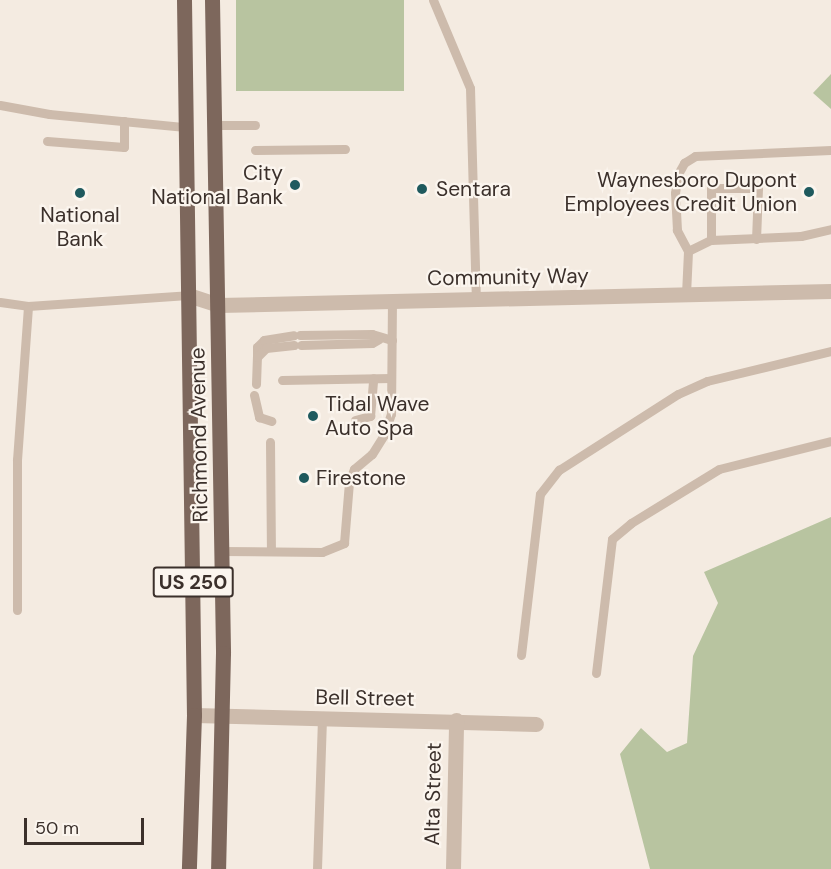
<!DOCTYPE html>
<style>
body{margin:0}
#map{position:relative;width:831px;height:869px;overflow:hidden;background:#f4ebe1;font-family:"DM Sans",sans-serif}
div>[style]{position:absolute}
.green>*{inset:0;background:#b8c4a0;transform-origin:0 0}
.service>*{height:9px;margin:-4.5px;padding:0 4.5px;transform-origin:4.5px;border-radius:4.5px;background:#cdbbac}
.minor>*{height:15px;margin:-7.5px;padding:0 7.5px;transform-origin:7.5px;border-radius:7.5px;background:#cdbbac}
.primary>*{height:15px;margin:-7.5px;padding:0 7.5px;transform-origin:7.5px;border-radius:7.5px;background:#7d675c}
.dots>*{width:16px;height:16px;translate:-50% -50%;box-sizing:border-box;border:3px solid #fbf5ee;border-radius:50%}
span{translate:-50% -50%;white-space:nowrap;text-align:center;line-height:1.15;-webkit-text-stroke:4.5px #fbf5ee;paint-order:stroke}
.shield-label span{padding:2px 4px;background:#fbf5ee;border:2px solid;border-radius:4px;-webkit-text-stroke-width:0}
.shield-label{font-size:20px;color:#3b302b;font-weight:700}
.poi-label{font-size:21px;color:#3b302b}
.right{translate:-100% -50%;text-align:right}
.left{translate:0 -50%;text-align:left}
.street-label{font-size:21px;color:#3b302b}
.scale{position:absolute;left:24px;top:818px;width:120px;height:27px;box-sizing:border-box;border:3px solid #3b302b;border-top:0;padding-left:8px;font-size:18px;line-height:21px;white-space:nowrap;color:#3b302b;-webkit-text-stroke:4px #fbf5ee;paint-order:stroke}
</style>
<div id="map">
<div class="green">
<i style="left:236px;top:0;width:168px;height:91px"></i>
<i style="clip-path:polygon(831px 74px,831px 109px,813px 93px)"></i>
<i style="clip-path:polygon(831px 517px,831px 869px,650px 869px,620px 754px,641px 728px,667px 752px,687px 743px,693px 656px,718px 603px,704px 572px)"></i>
</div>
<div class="service">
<i style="left:433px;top:0;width:95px;rotate:67.2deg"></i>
<i style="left:470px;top:88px;width:210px;rotate:88.4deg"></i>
<i style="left:0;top:105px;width:50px;rotate:10.4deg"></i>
<i style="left:49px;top:114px;width:137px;rotate:5.5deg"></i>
<i style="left:215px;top:125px;width:40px"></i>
<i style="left:47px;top:141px;width:77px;rotate:4.5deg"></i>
<i style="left:124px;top:147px;width:26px;rotate:-90deg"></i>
<i style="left:255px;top:150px;width:90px;rotate:-0.6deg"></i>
<i style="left:711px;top:240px;width:52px;rotate:-90deg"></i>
<i style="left:711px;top:188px;width:47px"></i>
<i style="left:758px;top:188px;width:51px;rotate:92.2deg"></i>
<i style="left:688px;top:251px;width:24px;rotate:-118deg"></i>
<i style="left:677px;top:230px;width:37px;rotate:-93deg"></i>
<i style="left:675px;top:193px;width:19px;rotate:-81deg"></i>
<i style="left:678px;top:174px;width:13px;rotate:-61deg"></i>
<i style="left:684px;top:163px;width:13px;rotate:-32deg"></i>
<i style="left:695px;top:156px;width:136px;rotate:-2.5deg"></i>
<i style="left:686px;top:294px;width:43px;rotate:-87.3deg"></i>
<i style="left:688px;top:251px;width:25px;rotate:-26deg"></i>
<i style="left:711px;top:240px;width:90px;rotate:-2.5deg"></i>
<i style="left:801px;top:236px;width:31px;rotate:-13deg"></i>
<i style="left:0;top:302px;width:28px;rotate:8deg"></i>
<i style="left:28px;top:306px;width:160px;rotate:-3.9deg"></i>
<i style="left:300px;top:335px;width:72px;rotate:-0.8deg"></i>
<i style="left:372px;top:334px;width:21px;rotate:17deg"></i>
<i style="left:301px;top:345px;width:71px;rotate:-1.6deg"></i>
<i style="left:372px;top:343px;width:8px;rotate:-30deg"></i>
<i style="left:257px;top:357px;width:10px;rotate:-90deg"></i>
<i style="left:257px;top:347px;width:10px;rotate:-45deg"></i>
<i style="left:264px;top:340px;width:30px;rotate:-9deg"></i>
<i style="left:282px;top:380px;width:109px;rotate:-1.1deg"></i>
<i style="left:256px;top:384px;width:27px;rotate:-88deg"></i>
<i style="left:257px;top:357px;width:13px;rotate:-45deg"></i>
<i style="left:266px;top:348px;width:28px;rotate:-6deg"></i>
<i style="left:254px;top:395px;width:23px;rotate:77deg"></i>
<i style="left:259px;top:417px;width:13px;rotate:18deg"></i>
<i style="left:355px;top:420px;width:16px;rotate:-15deg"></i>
<i style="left:370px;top:416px;width:38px;rotate:-85deg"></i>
<i style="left:270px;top:442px;width:109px;rotate:89.5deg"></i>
<i style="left:222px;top:551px;width:100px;rotate:0.6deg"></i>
<i style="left:322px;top:552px;width:24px;rotate:-22deg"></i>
<i style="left:344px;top:543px;width:61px;rotate:-85.3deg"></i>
<i style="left:349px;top:482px;width:14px;rotate:-69deg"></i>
<i style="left:354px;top:469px;width:23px;rotate:-40deg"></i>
<i style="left:372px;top:454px;width:22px;rotate:-58deg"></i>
<i style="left:384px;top:435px;width:22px;rotate:-72deg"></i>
<i style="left:391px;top:414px;width:114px;rotate:-89.5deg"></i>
<i style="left:17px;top:610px;width:150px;rotate:-90deg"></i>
<i style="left:17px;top:460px;width:154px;rotate:-85.9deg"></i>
<i style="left:521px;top:655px;width:162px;rotate:-83.3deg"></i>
<i style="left:540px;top:494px;width:31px;rotate:-52deg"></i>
<i style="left:559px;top:470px;width:141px;rotate:-32.6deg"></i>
<i style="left:678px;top:394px;width:32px;rotate:-24deg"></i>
<i style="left:707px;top:381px;width:128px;rotate:-13.6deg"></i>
<i style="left:596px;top:673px;width:135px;rotate:-83.2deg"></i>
<i style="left:612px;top:539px;width:25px;rotate:-40deg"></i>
<i style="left:631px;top:523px;width:103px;rotate:-31.5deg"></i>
<i style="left:719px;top:469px;width:115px;rotate:-14deg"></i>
<i style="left:317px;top:869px;width:151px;rotate:-88.1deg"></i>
</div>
<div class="minor">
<i style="left:188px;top:295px;width:32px;rotate:18deg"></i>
<i style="left:218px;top:305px;width:613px;rotate:-1.31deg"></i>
<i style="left:194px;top:715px;width:342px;rotate:1.5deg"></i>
<i style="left:453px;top:869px;width:149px;rotate:-88.8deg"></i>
</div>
<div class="primary">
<i style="left:184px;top:0;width:715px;rotate:89.2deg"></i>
<i style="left:194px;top:715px;width:154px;rotate:91.9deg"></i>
<i style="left:212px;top:0;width:653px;rotate:89.03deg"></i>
<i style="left:223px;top:653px;width:216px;rotate:91.3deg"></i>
</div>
<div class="dots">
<i style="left:295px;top:185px;background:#1f5a5e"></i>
<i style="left:422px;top:189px;background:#1f5a5e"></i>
<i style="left:809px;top:192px;background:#1f5a5e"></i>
<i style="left:80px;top:193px;background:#1f5a5e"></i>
<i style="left:313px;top:416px;background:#1f5a5e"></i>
<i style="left:304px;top:478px;background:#1f5a5e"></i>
</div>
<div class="shield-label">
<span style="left:193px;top:582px">US 250</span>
</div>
<div class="poi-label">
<span class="right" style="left:283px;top:185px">City<br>National Bank</span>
<span class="right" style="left:797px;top:192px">Waynesboro Dupont<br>Employees Credit Union</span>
<span class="left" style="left:436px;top:189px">Sentara</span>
<span style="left:80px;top:227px">National<br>Bank</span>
<span class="left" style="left:325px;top:416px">Tidal Wave<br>Auto Spa</span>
<span class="left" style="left:316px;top:478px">Firestone</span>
</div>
<div class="street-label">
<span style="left:508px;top:277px;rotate:-1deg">Community Way</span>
<span style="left:199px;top:435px;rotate:-91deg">Richmond Avenue</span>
<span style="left:365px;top:698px;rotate:1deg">Bell Street</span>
<span style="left:433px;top:794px;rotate:-89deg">Alta Street</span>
</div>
<div class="scale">50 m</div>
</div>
